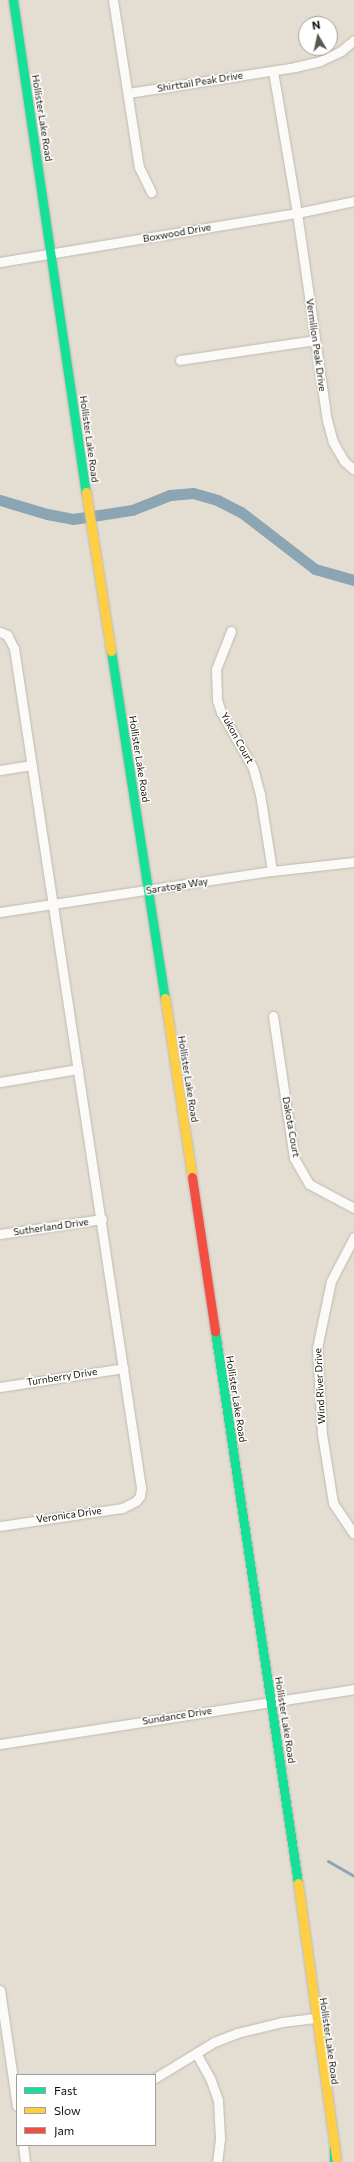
<!DOCTYPE html>
<style>
body{margin:0}
#map{position:relative;width:354px;height:2162px;overflow:hidden;background:#e4ddd1;font-family:Commissioner,sans-serif}
div>[style]{position:absolute}
.stream>*{height:3px;margin:-1.5px;padding:0 1.5px;transform-origin:1.5px;border-radius:1.5px;background:#8ba5b4}
.canal>*{height:11px;margin:-5.5px;padding:0 5.5px;transform-origin:5.5px;border-radius:5.5px;background:#8ba5b4}
.roads{filter:drop-shadow(0 0 1px #bfb9af) drop-shadow(0 0 1px #bfb9af)}
.street>*{height:9px;margin:-4.5px;padding:0 4.5px;transform-origin:4.5px;border-radius:4.5px;background:#fbfaf8}
.fast>*{height:9px;margin:-4.5px;padding:0 4.5px;transform-origin:4.5px;border-radius:4.5px;background:#16e098}
.slow>*{height:9px;margin:-4.5px;padding:0 4.5px;transform-origin:4.5px;border-radius:4.5px;background:#ffcf43}
.jam>*{height:9px;margin:-4.5px;padding:0 4.5px;transform-origin:4.5px;border-radius:4.5px;background:#f24e42}
span{translate:-50% -50%;white-space:nowrap;text-align:center;line-height:1.15;-webkit-text-stroke:3px #fff;paint-order:stroke}
.street-label{font-size:10px;color:#151109}
.legend{position:absolute;left:16px;top:2074px;width:140px;height:72px;box-sizing:border-box;background:#fff;border:1px solid #a1a09d;margin:0;padding:5px 7px;list-style:none;font-size:12px;color:#151109}
.legend li{display:flex;align-items:center;gap:8px;height:20px}
.legend b{width:20px;border:1px solid #a1a09d}
.north{position:absolute;left:298px;top:16px;width:40px;height:40px;box-sizing:border-box;background:#fff;border:1px solid #a1a09d;border-radius:50%;rotate:351deg;font-size:11px;font-weight:700;line-height:16px;text-align:center;color:#151109}
.north::after{content:'';display:block;margin:auto;width:14px;height:18px;background:#5d584f;clip-path:polygon(50% 0,100% 100%,50% 72%,0 100%)}
</style>
<div id="map">
<div class="stream">
<i style="left:328px;top:1861px;width:30px;rotate:30deg"></i>
</div>
<div class="canal">
<i style="left:0;top:500px;width:49px;rotate:16.6deg"></i>
<i style="left:47px;top:514px;width:26px;rotate:11deg"></i>
<i style="left:73px;top:519px;width:60px;rotate:-8.7deg"></i>
<i style="left:132px;top:510px;width:41px;rotate:-21.5deg"></i>
<i style="left:170px;top:495px;width:23px;rotate:-5deg"></i>
<i style="left:193px;top:493px;width:25px;rotate:16deg"></i>
<i style="left:217px;top:500px;width:27px;rotate:27deg"></i>
<i style="left:241px;top:512px;width:93px;rotate:37.6deg"></i>
<i style="left:315px;top:569px;width:41px;rotate:15.8deg"></i>
</div>
<div class="roads">
<div class="street">
<i style="left:113px;top:0;width:169px;rotate:81.2deg"></i>
<i style="left:139px;top:167px;width:28px;rotate:64deg"></i>
<i style="left:273px;top:71px;width:144px;rotate:80.4deg"></i>
<i style="left:297px;top:213px;width:209px;rotate:81.8deg"></i>
<i style="left:327px;top:420px;width:23px;rotate:75deg"></i>
<i style="left:333px;top:442px;width:22px;rotate:60deg"></i>
<i style="left:344px;top:461px;width:13px;rotate:42deg"></i>
<i style="left:128px;top:93px;width:169px;rotate:-8.8deg"></i>
<i style="left:295px;top:67px;width:26px;rotate:-13deg"></i>
<i style="left:320px;top:61px;width:23px;rotate:-25deg"></i>
<i style="left:341px;top:51px;width:17px;rotate:-40deg"></i>
<i style="left:0;top:262px;width:301px;rotate:-9.4deg"></i>
<i style="left:297px;top:213px;width:58px;rotate:-11.9deg"></i>
<i style="left:180px;top:360px;width:136px;rotate:-8.4deg"></i>
<i style="left:231px;top:631px;width:41px;rotate:111.5deg"></i>
<i style="left:216px;top:669px;width:31px;rotate:88deg"></i>
<i style="left:217px;top:700px;width:13px;rotate:72deg"></i>
<i style="left:221px;top:712px;width:64px;rotate:60.3deg"></i>
<i style="left:253px;top:768px;width:27px;rotate:75deg"></i>
<i style="left:260px;top:794px;width:78px;rotate:81.1deg"></i>
<i style="left:0;top:632px;width:8px;rotate:23deg"></i>
<i style="left:7px;top:635px;width:15px;rotate:62deg"></i>
<i style="left:14px;top:648px;width:850px;rotate:81.4deg"></i>
<i style="left:141px;top:1488px;width:8px;rotate:97deg"></i>
<i style="left:140px;top:1496px;width:6px;rotate:129deg"></i>
<i style="left:136px;top:1501px;width:16px;rotate:153deg"></i>
<i style="left:122px;top:1508px;width:123px;rotate:171.6deg"></i>
<i style="left:0;top:770px;width:32px;rotate:-9deg"></i>
<i style="left:0;top:912px;width:275px;rotate:-8.6deg"></i>
<i style="left:272px;top:871px;width:82px;rotate:-6.3deg"></i>
<i style="left:273px;top:1016px;width:144px;rotate:81.6deg"></i>
<i style="left:294px;top:1158px;width:30px;rotate:60deg"></i>
<i style="left:309px;top:1184px;width:51px;rotate:28.1deg"></i>
<i style="left:0;top:1082px;width:79px;rotate:-9.5deg"></i>
<i style="left:0;top:1234px;width:103px;rotate:-8.4deg"></i>
<i style="left:354px;top:1237px;width:50px;rotate:117.6deg"></i>
<i style="left:331px;top:1281px;width:68px;rotate:101.8deg"></i>
<i style="left:317px;top:1348px;width:86px;rotate:86.7deg"></i>
<i style="left:322px;top:1434px;width:70px;rotate:80.9deg"></i>
<i style="left:333px;top:1503px;width:37px;rotate:56deg"></i>
<i style="left:0;top:1387px;width:125px;rotate:-8.7deg"></i>
<i style="left:0;top:1744px;width:358px;rotate:-8.8deg"></i>
<i style="left:0;top:1990px;width:117px;rotate:81.7deg"></i>
<i style="left:196px;top:2053px;width:29px;rotate:61deg"></i>
<i style="left:210px;top:2078px;width:23px;rotate:70deg"></i>
<i style="left:218px;top:2100px;width:39px;rotate:87deg"></i>
<i style="left:220px;top:2139px;width:23px;rotate:97deg"></i>
<i style="left:155px;top:2078px;width:69px;rotate:-31.4deg"></i>
<i style="left:214px;top:2042px;width:25px;rotate:-21deg"></i>
<i style="left:237px;top:2033px;width:46px;rotate:-13.7deg"></i>
<i style="left:282px;top:2022px;width:33px;rotate:-7deg"></i>
<i style="left:23px;top:2145px;width:17px;rotate:83deg"></i>
</div>
<div class="fast">
<i style="left:13px;top:0;width:497px;rotate:81.6deg"></i>
<i style="left:111px;top:651px;width:351px;rotate:81.2deg"></i>
<i style="left:215px;top:1331px;width:558px;rotate:81.45deg"></i>
<i style="left:334px;top:2149px;width:13px;rotate:90deg"></i>
</div>
<div class="slow">
<i style="left:86px;top:492px;width:161px;rotate:81.1deg"></i>
<i style="left:165px;top:998px;width:181px;rotate:81.4deg"></i>
<i style="left:298px;top:1883px;width:278px;rotate:82.1deg"></i>
</div>
<div class="jam">
<i style="left:192px;top:1177px;width:156px;rotate:81.5deg"></i>
</div>
</div>
<div class="street-label">
<span style="left:200px;top:82px;rotate:-9deg">Shirttail Peak Drive</span>
<span style="left:42px;top:118px;rotate:81deg">Hollister Lake Road</span>
<span style="left:177px;top:233px;rotate:-10deg">Boxwood Drive</span>
<span style="left:316px;top:345px;rotate:82deg">Vermilion Peak Drive</span>
<span style="left:89px;top:439px;rotate:82deg">Hollister Lake Road</span>
<span style="left:237px;top:738px;rotate:61deg">Yukon Court</span>
<span style="left:139px;top:759px;rotate:81deg">Hollister Lake Road</span>
<span style="left:177px;top:886px;rotate:-9deg">Saratoga Way</span>
<span style="left:188px;top:1079px;rotate:81deg">Hollister Lake Road</span>
<span style="left:291px;top:1127px;rotate:80deg">Dakota Court</span>
<span style="left:51px;top:1227px;rotate:-8deg">Sutherland Drive</span>
<span style="left:62px;top:1377px;rotate:-9deg">Turnberry Drive</span>
<span style="left:320px;top:1386px;rotate:-93deg">Wind River Drive</span>
<span style="left:236px;top:1399px;rotate:81deg">Hollister Lake Road</span>
<span style="left:69px;top:1515px;rotate:-8deg">Veronica Drive</span>
<span style="left:177px;top:1716px;rotate:-9deg">Sundance Drive</span>
<span style="left:285px;top:1720px;rotate:81deg">Hollister Lake Road</span>
<span style="left:329px;top:2041px;rotate:82deg">Hollister Lake Road</span>
</div>
<ul class="legend">
<li><b style="height:5px;background:#16e098"></b>Fast</li>
<li><b style="height:5px;background:#ffcf43"></b>Slow</li>
<li><b style="height:5px;background:#f24e42"></b>Jam</li>
</ul>
<div class="north">N</div>
</div>
